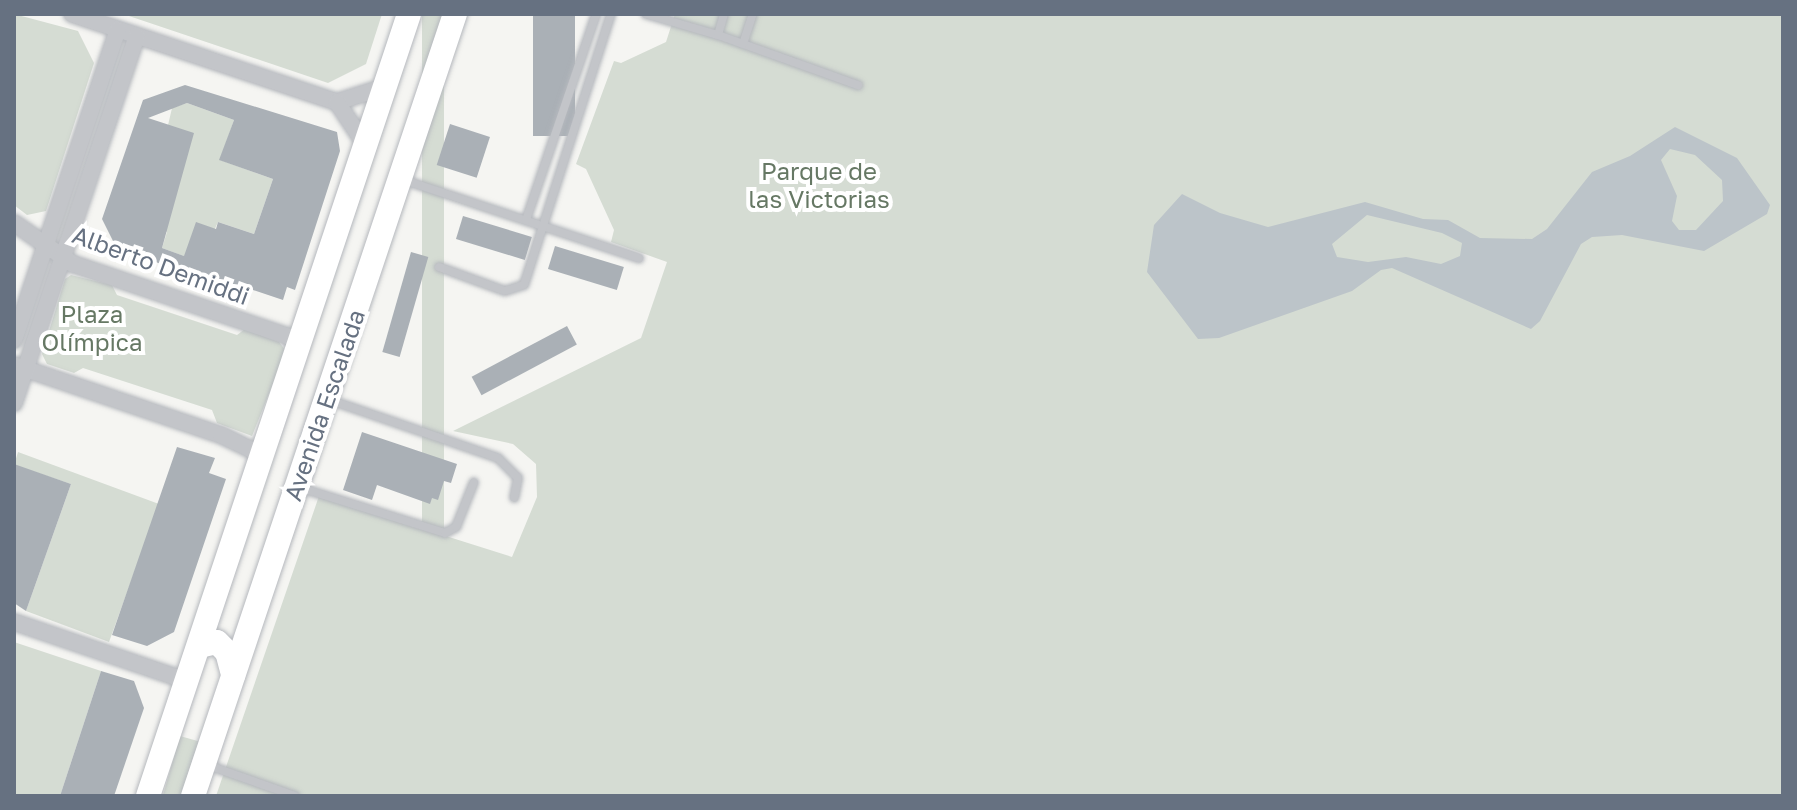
<!DOCTYPE html>
<meta charset="utf-8">
<style>
body{margin:0}
#map{position:relative;width:1797px;height:810px;overflow:hidden;background:#f5f5f2;font-family:"Golos Text",sans-serif}
div>[style]{position:absolute}
.green>*{inset:0;background:#d5dcd3;transform-origin:0 0}
.water>*{inset:0;background:#bcc4c9}
.building>*{inset:0;background:#aab0b6;transform-origin:0 0}
.roads{filter:drop-shadow(0 0 2px #b5b8bd) drop-shadow(0 0 2px #b5b8bd)}
.lane>*{height:8px;margin:-4px;padding:0 4px;transform-origin:4px;border-radius:4px;background:#c3c5c9}
.street>*{height:16px;margin:-8px;padding:0 8px;transform-origin:8px;border-radius:8px;background:#c3c5c9}
.secondary>*{height:24px;margin:-12px;padding:0 12px;transform-origin:12px;border-radius:12px;background:#fff}
span{translate:-50% -50%;white-space:nowrap;text-align:center;line-height:1.15;-webkit-text-stroke:8px #fff;paint-order:stroke}
.park-label{font-size:24px;color:#667864}
.street-label{font-size:24px;color:#667181}
.frame{position:absolute;inset:0;border:16px solid #667181;pointer-events:none}
</style>
<div id="map">
<div class="green">
<i style="clip-path:polygon(14px 14px,78px 31px,94px 63px,46px 211px,27px 215px,14px 205px)"></i>
<i style="clip-path:polygon(123px 14px,382px 14px,366px 64px,328px 83px)"></i>
<i style="left:422px;top:14px;width:22px;height:653px"></i>
<i style="clip-path:polygon(675px 14px,1783px 14px,1783px 796px,216px 796px,319px 496px,512px 557px,537px 497px,536px 464px,513px 444px,453px 431px,641px 338px,667px 262px,611px 242px,614px 230px,586px 169px,576px 164px,614px 61px,621px 63px,666px 42px)"></i>
<i style="clip-path:polygon(187px 103px,234px 120px,220px 160px,273px 179px,254px 234px,218px 222px,200px 262px,162px 248px,167px 232px,145px 224px,172px 108px)"></i>
<i style="clip-path:polygon(71px 275px,112px 285px,117px 295px,237px 335px,245px 329px,279px 342px,286px 351px,252px 436px,217px 423px,212px 410px,83px 368px,74px 373px,47px 364px,42px 354px,65px 279px)"></i>
<i style="clip-path:polygon(18px 452px,159px 504px,109px 642px,26px 611px,71px 484px,14px 465px)"></i>
<i style="clip-path:polygon(14px 642px,101px 671px,60px 796px,14px 796px)"></i>
<i style="left:180px;top:736px;width:22px;height:63px;rotate:16deg"></i>
</div>
<div class="water">
<i style="clip-path:polygon(evenodd,1675px 127px,1737px 158px,1770px 205px,1767px 214px,1704px 251px,1622px 235px,1592px 237px,1581px 244px,1540px 321px,1531px 329px,1392px 268px,1381px 270px,1352px 291px,1219px 338px,1198px 339px,1147px 272px,1154px 225px,1182px 194px,1220px 213px,1268px 227px,1365px 202px,1423px 219px,1448px 220px,1480px 238px,1532px 239px,1547px 229px,1592px 172px,1630px 156px,1675px 127px,1670px 149px,1695px 155px,1722px 180px,1723px 201px,1696px 230px,1679px 230px,1672px 221px,1677px 196px,1661px 160px,1670px 149px,1675px 127px,1367px 215px,1442px 233px,1462px 243px,1460px 256px,1441px 264px,1406px 257px,1368px 262px,1337px 257px,1332px 244px,1367px 215px)"></i>
</div>
<div class="building">
<i style="left:533px;top:14px;width:42px;height:122px"></i>
<i style="clip-path:polygon(evenodd,185px 85px,337px 132px,340px 151px,316px 225px,295px 290px,287px 287px,283px 300px,238px 285px,235px 292px,116px 247px,102px 219px,143px 100px,185px 85px,187px 103px,234px 120px,219px 160px,273px 179px,254px 234px,218px 222px,216px 229px,196px 222px,184px 256px,162px 248px,194px 133px,148px 118px,187px 103px)"></i>
<i style="left:450px;top:124px;width:42px;height:43px;rotate:18deg"></i>
<i style="left:463px;top:216px;width:72px;height:24px;rotate:17deg"></i>
<i style="left:555px;top:246px;width:72px;height:24px;rotate:17deg"></i>
<i style="left:411px;top:252px;width:18px;height:104px;rotate:16deg"></i>
<i style="left:567px;top:326px;width:21px;height:108px;rotate:62deg"></i>
<i style="clip-path:polygon(362px 432px,457px 464px,451px 483px,444px 481px,438px 500px,432px 498px,430px 504px,377px 485px,372px 500px,343px 490px)"></i>
<i style="clip-path:polygon(177px 447px,215px 458px,209px 473px,226px 479px,174px 632px,147px 646px,112px 635px)"></i>
<i style="clip-path:polygon(14px 464px,71px 484px,26px 611px,14px 603px)"></i>
<i style="clip-path:polygon(101px 671px,134px 681px,144px 708px,114px 796px,60px 796px)"></i>
</div>
<div class="roads">
<div class="lane">
<i style="left:646px;top:14px;width:75px;rotate:16.3deg"></i>
<i style="left:718px;top:35px;width:22px;rotate:-74deg"></i>
<i style="left:718px;top:35px;width:149px;rotate:19.7deg"></i>
<i style="left:743px;top:44px;width:32px;rotate:-72deg"></i>
<i style="left:401px;top:179px;width:251px;rotate:18.4deg"></i>
<i style="left:526px;top:220px;width:218px;rotate:-71.2deg"></i>
<i style="left:439px;top:267px;width:70px;rotate:20deg"></i>
<i style="left:505px;top:291px;width:20px;rotate:-18deg"></i>
<i style="left:524px;top:285px;width:285px;rotate:-72.2deg"></i>
<i style="left:327px;top:399px;width:181px;rotate:19deg"></i>
<i style="left:498px;top:458px;width:28px;rotate:45deg"></i>
<i style="left:518px;top:478px;width:20px;rotate:101deg"></i>
<i style="left:298px;top:487px;width:154px;rotate:17.4deg"></i>
<i style="left:445px;top:533px;width:13px;rotate:-29deg"></i>
<i style="left:456px;top:527px;width:48px;rotate:-68.2deg"></i>
<i style="left:205px;top:764px;width:96px;rotate:19.6deg"></i>
</div>
<div class="street">
<i style="left:72px;top:14px;width:279px;rotate:18.4deg"></i>
<i style="left:337px;top:102px;width:49px;rotate:-17.7deg"></i>
<i style="left:337px;top:102px;width:49px;rotate:56.6deg"></i>
<i style="left:14px;top:223px;width:72px;rotate:34.8deg"></i>
<i style="left:73px;top:264px;width:238px;rotate:18.6deg"></i>
<i style="left:14px;top:340px;width:327px;rotate:-71.5deg"></i>
<i style="left:14px;top:365px;width:219px;rotate:18.7deg"></i>
<i style="left:221px;top:435px;width:43px;rotate:26deg"></i>
<i style="left:14px;top:403px;width:387px;rotate:-71.5deg"></i>
<i style="left:14px;top:622px;width:183px;rotate:18.8deg"></i>
</div>
<div class="secondary">
<i style="left:199px;top:646px;width:18px;rotate:-13deg"></i>
<i style="left:217px;top:642px;width:14px;rotate:45deg"></i>
<i style="left:227px;top:652px;width:24px;rotate:75deg"></i>
<i style="left:148px;top:796px;width:824px;rotate:-71.54deg"></i>
<i style="left:193px;top:796px;width:825px;rotate:-71.48deg"></i>
</div>
</div>
<div class="park-label">
<span style="left:819px;top:185px">Parque de<br>las Victorias</span>
<span style="left:92px;top:328px">Plaza<br>Olímpica</span>
</div>
<div class="street-label">
<span style="left:161px;top:265px;rotate:20deg">Alberto Demiddi</span>
<span style="left:324px;top:405px;rotate:-71deg">Avenida Escalada</span>
</div>
<div class="frame"></div>
</div>
